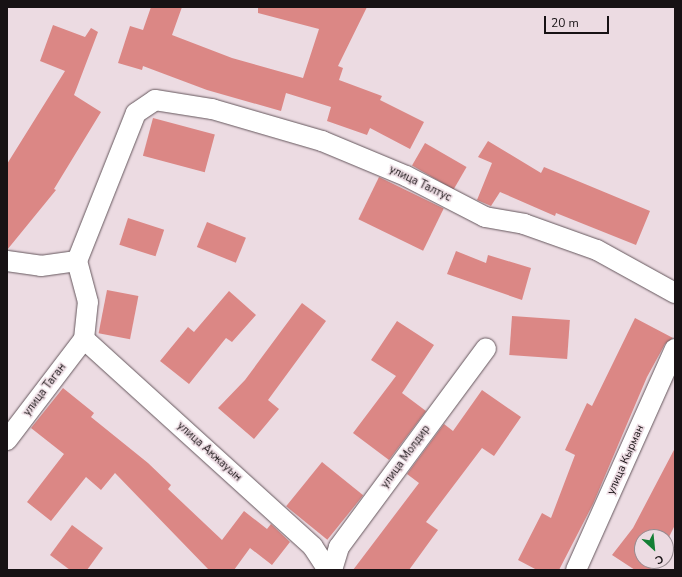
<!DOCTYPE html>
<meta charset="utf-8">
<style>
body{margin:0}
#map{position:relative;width:682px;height:577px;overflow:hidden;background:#ecdbe2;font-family:"Nunito Sans",sans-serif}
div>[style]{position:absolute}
.building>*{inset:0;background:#db8785;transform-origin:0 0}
.roads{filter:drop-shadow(0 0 1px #65575d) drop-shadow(0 0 1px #65575d)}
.minor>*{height:20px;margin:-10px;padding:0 10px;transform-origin:10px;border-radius:10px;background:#fff}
span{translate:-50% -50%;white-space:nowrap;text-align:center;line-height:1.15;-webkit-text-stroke:3px #ecdbe2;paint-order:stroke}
.street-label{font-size:11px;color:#171214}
.frame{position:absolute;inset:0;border:8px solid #171214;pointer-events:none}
.north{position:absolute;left:634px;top:529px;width:40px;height:40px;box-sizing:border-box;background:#ecdbe2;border:1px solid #978b90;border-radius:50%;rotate:153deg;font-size:11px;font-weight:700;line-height:16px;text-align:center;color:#171214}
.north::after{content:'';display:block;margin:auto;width:14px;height:18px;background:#147f35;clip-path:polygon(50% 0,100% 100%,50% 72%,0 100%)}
.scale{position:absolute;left:544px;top:16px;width:65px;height:18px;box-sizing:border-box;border:2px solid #171214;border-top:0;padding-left:5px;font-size:12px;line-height:14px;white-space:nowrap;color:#171214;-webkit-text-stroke:3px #ecdbe2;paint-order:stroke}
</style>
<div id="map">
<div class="building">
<i style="clip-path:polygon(151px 7px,182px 7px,172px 35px,232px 58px,303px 78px,319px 29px,258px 13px,258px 7px,367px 7px,338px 66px,343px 68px,339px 80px,382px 96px,380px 100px,424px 122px,410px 149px,370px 128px,367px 135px,327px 121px,331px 107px,286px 93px,281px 111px,207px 90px,143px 66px,142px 70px,118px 63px,130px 26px,143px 30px)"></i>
<i style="clip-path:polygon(53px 25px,85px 37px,91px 28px,98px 32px,74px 95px,101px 112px,54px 189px,56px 190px,7px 250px,7px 164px,65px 71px,40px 61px)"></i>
<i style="left:153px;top:118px;width:64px;height:39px;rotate:15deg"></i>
<i style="clip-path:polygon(488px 141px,541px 173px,544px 167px,650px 211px,636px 245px,556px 213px,555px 216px,500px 192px,491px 206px,477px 200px,492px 163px,478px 157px)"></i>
<i style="left:425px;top:143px;width:48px;height:26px;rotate:30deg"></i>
<i style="left:379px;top:177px;width:72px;height:47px;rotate:26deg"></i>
<i style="left:128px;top:218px;width:38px;height:28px;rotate:18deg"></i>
<i style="left:207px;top:222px;width:42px;height:27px;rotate:22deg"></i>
<i style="clip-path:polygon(456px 251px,486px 263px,488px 255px,531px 268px,522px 300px,447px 274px)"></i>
<i style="left:107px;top:290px;width:32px;height:44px;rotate:11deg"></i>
<i style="clip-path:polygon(229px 291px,256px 315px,232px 342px,226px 338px,189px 384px,160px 361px,188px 327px,194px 332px)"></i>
<i style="clip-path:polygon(302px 303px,326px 321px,268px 400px,279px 409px,254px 439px,218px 408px,245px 380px)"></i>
<i style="left:512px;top:316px;width:58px;height:39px;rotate:4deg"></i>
<i style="clip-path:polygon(635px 318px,673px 338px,665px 344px,647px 377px,593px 504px,559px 570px,537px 570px,518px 560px,542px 513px,551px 518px,575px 455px,565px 450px,587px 403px,592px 406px)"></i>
<i style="clip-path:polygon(397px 321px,434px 345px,402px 393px,426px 411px,389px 460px,353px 433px,396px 376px,371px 360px)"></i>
<i style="clip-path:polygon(63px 388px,94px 413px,91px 417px,148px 463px,171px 485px,168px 489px,222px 540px,244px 511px,267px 529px,271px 524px,290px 542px,272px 565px,250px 548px,234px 570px,209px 570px,115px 473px,101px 490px,86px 477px,51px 521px,27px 502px,64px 454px,31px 428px)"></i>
<i style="clip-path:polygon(482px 390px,521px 417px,494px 456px,482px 448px,426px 522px,438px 530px,409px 570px,353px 570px,419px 483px,407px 474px,444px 424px,453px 431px)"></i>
<i style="clip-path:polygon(675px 448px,675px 525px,666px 543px,666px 537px,642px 537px,642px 561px,656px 561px,650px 570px,635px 570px,612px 555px,633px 528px)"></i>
<i style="left:322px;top:462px;width:53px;height:57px;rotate:39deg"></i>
<i style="clip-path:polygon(72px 525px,103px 548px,87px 570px,70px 570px,50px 555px)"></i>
</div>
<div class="roads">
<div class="minor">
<i style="left:7px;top:261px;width:34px;rotate:8deg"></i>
<i style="left:41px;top:266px;width:36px;rotate:-8deg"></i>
<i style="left:84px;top:339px;width:37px;rotate:-84deg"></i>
<i style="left:88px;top:302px;width:42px;rotate:-105deg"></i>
<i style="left:77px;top:261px;width:159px;rotate:-68.3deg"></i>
<i style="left:136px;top:113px;width:23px;rotate:-34deg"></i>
<i style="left:155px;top:100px;width:58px;rotate:9deg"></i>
<i style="left:212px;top:109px;width:115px;rotate:16.2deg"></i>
<i style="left:322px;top:141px;width:91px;rotate:22.6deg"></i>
<i style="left:406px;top:176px;width:89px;rotate:27.4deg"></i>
<i style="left:485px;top:217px;width:40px;rotate:10deg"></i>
<i style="left:524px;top:224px;width:77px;rotate:19.6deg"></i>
<i style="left:597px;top:250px;width:89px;rotate:28.9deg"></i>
<i style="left:84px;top:339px;width:309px;rotate:42.2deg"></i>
<i style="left:313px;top:547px;width:27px;rotate:57deg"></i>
<i style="left:7px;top:440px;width:127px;rotate:-52.7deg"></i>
<i style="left:332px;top:570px;width:24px;rotate:-73deg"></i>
<i style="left:339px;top:547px;width:247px;rotate:-53.5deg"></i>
<i style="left:576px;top:570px;width:242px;rotate:-65.9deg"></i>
</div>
</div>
<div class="street-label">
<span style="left:420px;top:184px;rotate:26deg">улица Талтус</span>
<span style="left:45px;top:390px;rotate:-53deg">улица Таган</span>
<span style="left:209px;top:452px;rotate:42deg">улица Акжауын</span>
<span style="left:406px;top:457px;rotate:-54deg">улица Молдир</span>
<span style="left:626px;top:460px;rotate:-66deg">улица Кырман</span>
</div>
<div class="frame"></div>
<div class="north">С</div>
<div class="scale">20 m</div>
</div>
